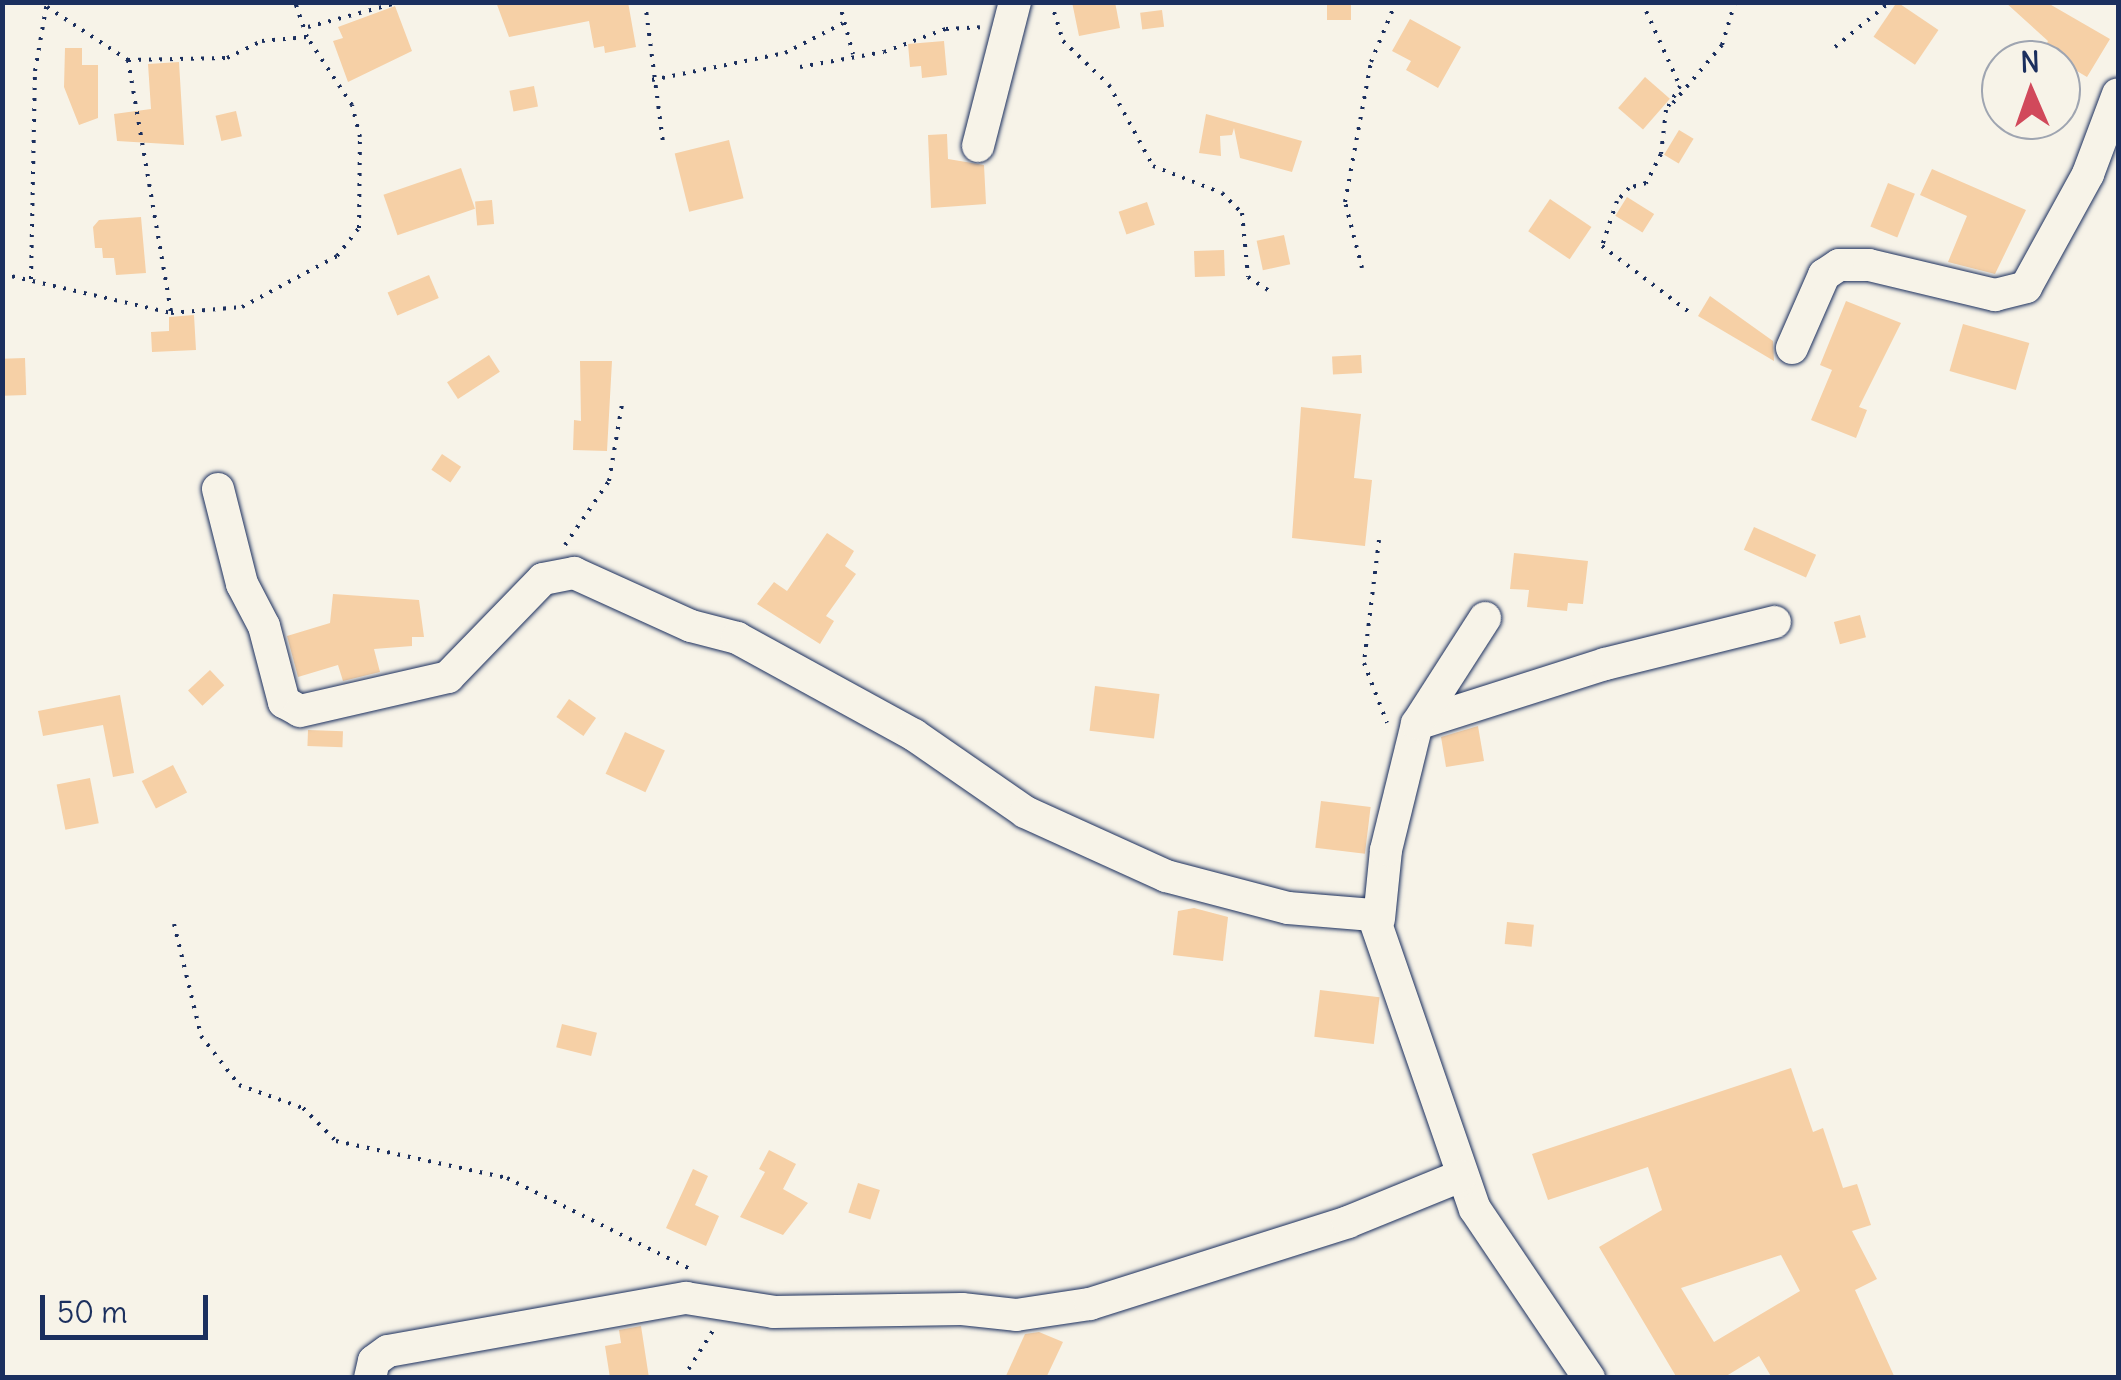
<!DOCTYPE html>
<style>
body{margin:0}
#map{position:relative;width:2121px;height:1380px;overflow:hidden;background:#f7f3e8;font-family:Delius,sans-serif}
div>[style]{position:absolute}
.building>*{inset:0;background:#f6d0a6;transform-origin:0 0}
.path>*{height:4px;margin-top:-2px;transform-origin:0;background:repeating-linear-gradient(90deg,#1b2f5e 0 2.5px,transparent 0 10.5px)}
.roads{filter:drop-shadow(0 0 2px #1b2f5e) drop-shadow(0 0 2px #1b2f5e)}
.minor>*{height:32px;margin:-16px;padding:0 16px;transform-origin:16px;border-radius:16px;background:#f7f3e8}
span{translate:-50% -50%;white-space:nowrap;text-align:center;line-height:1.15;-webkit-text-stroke:8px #f7f3e8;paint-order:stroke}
.frame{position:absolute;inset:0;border:5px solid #1b2f5e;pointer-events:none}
.north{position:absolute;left:1981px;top:40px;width:100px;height:100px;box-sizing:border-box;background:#f7f3e8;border:2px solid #9fa5b1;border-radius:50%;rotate:358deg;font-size:28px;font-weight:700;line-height:40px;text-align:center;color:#1b2f5e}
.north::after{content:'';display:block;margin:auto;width:35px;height:45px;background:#d1495b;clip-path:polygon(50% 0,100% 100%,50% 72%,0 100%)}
.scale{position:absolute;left:40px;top:1295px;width:168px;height:45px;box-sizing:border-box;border:5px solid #1b2f5e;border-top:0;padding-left:12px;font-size:30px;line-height:35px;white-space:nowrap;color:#1b2f5e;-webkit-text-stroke:8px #f7f3e8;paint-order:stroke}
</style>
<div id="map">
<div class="building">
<i style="clip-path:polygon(496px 2px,628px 2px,636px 47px,605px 53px,604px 46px,594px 48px,589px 21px,509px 37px)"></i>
<i style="clip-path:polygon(1072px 2px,1115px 2px,1120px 28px,1079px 36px)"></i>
<i style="left:1327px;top:2px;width:24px;height:18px"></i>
<i style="left:1897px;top:2px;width:50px;height:42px;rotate:34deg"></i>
<i style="clip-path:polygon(2005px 2px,2046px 2px,2110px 39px,2087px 77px,2043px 51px,2048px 41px)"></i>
<i style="clip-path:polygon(395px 6px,412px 51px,348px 82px,333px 41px,343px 38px,338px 27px)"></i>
<i style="left:1162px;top:10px;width:17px;height:22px;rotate:83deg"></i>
<i style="clip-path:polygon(1410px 19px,1461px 47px,1438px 88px,1406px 70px,1411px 61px,1392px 51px)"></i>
<i style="clip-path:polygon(944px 41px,947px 75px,922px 78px,921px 66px,910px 67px,908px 44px)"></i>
<i style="clip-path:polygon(65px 48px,82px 48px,82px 65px,98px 65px,98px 118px,79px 125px,64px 87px)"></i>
<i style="clip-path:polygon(179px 62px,184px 145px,117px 141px,114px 114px,151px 109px,148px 64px)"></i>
<i style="left:1645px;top:77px;width:33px;height:41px;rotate:41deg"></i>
<i style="left:534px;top:86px;width:21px;height:25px;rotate:79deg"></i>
<i style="left:236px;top:111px;width:26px;height:21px;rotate:77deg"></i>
<i style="clip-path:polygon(1206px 114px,1302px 141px,1292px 172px,1240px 158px,1234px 128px,1232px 135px,1220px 136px,1221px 156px,1199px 153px)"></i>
<i style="left:1679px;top:130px;width:17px;height:29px;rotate:31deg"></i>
<i style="clip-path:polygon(947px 134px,948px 159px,984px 165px,986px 204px,931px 208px,928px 135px)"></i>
<i style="left:729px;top:140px;width:60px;height:56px;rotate:76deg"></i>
<i style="left:461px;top:168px;width:43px;height:82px;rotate:71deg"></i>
<i style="clip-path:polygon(1932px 169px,2026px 210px,1995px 274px,1948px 262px,1967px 216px,1920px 195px)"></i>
<i style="left:1888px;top:183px;width:29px;height:47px;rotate:22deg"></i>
<i style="left:1627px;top:197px;width:32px;height:22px;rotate:32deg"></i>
<i style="left:1550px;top:199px;width:50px;height:39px;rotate:34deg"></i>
<i style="left:492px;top:200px;width:24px;height:17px;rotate:85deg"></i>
<i style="left:1147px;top:202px;width:24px;height:30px;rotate:71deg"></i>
<i style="clip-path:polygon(141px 217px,146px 273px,116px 275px,114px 258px,103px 258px,102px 248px,95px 248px,93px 227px,99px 220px)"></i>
<i style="left:1284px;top:235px;width:30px;height:28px;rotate:78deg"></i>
<i style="left:1224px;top:250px;width:26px;height:30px;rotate:88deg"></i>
<i style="left:429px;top:275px;width:25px;height:45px;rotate:67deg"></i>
<i style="clip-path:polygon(1710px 296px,1773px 341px,1774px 361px,1698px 316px)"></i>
<i style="clip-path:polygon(1846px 301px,1901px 323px,1859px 407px,1867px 410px,1856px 438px,1811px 420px,1832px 370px,1820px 365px)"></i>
<i style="clip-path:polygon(194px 315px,196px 350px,152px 352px,151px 332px,169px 331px,169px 317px)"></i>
<i style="left:1963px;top:324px;width:69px;height:49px;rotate:16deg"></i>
<i style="left:489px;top:355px;width:20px;height:50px;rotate:57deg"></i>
<i style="left:1361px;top:355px;width:18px;height:29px;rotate:87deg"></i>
<i style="left:25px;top:358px;width:37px;height:23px;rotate:88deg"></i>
<i style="clip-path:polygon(580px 361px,612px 361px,607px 451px,573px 450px,574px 420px,581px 421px)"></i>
<i style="clip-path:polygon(1301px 407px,1361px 414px,1354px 478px,1372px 480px,1365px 546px,1292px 538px)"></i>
<i style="left:442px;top:454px;width:23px;height:19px;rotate:34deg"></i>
<i style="left:1754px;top:527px;width:68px;height:25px;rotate:24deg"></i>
<i style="clip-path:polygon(827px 533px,854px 551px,845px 566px,856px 574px,826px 616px,834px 621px,820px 644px,757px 604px,774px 582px,787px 591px)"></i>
<i style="clip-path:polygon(1514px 553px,1588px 561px,1583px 604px,1568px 603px,1567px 611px,1527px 607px,1529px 590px,1510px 589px)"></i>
<i style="clip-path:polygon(333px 594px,419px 600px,424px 637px,412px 637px,412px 646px,374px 649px,380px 672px,343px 681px,338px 665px,298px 677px,287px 636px,330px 623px)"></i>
<i style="left:1860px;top:615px;width:23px;height:27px;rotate:75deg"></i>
<i style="left:210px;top:670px;width:21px;height:30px;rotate:47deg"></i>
<i style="left:1095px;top:686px;width:65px;height:45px;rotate:7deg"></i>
<i style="clip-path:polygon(120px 695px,134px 773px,113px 777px,103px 725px,43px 736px,38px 711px)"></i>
<i style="left:569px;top:699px;width:33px;height:22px;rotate:35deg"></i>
<i style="clip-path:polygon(1478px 726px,1484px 761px,1446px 767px,1441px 737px)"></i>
<i style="left:308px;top:730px;width:35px;height:16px;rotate:2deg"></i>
<i style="left:625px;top:732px;width:44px;height:46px;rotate:25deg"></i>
<i style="left:173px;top:765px;width:31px;height:35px;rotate:63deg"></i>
<i style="left:90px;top:778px;width:46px;height:34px;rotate:79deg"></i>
<i style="left:1321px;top:801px;width:50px;height:47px;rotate:7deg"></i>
<i style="clip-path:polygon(1194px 908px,1228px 917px,1223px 961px,1173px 955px,1178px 911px)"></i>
<i style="left:1507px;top:922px;width:27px;height:22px;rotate:6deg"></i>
<i style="left:1320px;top:990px;width:60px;height:47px;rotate:7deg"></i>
<i style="left:562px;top:1024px;width:36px;height:24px;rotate:14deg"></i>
<i style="clip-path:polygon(evenodd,1791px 1068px,1813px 1132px,1823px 1128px,1843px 1188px,1857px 1184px,1871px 1225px,1852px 1231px,1877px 1279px,1855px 1290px,1895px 1378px,1772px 1378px,1759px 1356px,1723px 1378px,1677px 1378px,1599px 1247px,1662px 1210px,1648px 1167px,1548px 1200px,1532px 1154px,1791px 1068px,1781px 1255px,1800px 1291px,1714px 1342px,1681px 1288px,1781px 1255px)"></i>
<i style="clip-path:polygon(769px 1150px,796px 1164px,783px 1189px,808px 1203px,783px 1235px,740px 1217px,765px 1172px,759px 1169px)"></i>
<i style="clip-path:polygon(693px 1169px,708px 1176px,695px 1205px,719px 1216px,706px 1246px,666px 1228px)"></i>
<i style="left:858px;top:1183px;width:23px;height:31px;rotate:18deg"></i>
<i style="clip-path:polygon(641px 1326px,649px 1378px,610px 1378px,605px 1346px,621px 1343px,619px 1330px)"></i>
<i style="clip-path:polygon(1039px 1332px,1063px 1342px,1046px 1378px,1005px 1378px,1025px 1334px)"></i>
</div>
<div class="path">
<i style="left:645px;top:2px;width:141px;rotate:82.7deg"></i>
<i style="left:839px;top:2px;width:54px;rotate:74.9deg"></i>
<i style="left:1051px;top:2px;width:41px;rotate:72.9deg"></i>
<i style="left:1063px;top:41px;width:64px;rotate:43.7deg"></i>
<i style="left:1109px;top:85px;width:92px;rotate:61.5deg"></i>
<i style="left:1153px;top:166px;width:74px;rotate:21.4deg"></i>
<i style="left:1222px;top:193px;width:28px;rotate:45deg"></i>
<i style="left:1242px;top:213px;width:64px;rotate:84.6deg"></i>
<i style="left:1248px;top:277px;width:24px;rotate:33deg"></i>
<i style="left:1642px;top:2px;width:92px;rotate:65.7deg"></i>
<i style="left:1680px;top:86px;width:28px;rotate:120deg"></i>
<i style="left:1666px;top:110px;width:44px;rotate:96.5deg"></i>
<i style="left:1661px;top:154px;width:33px;rotate:117deg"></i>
<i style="left:1646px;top:183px;width:18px;rotate:164deg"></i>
<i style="left:1629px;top:188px;width:18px;rotate:133deg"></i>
<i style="left:1617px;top:201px;width:47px;rotate:108.4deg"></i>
<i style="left:1602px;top:246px;width:109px;rotate:37.2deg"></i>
<i style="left:47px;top:7px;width:97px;rotate:33.2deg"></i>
<i style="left:128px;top:60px;width:99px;rotate:-1.2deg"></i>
<i style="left:227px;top:58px;width:39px;rotate:-26deg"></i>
<i style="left:262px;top:41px;width:45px;rotate:-5.1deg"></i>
<i style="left:308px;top:27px;width:95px;rotate:-15.2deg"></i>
<i style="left:1835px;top:47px;width:71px;rotate:-39.3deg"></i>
<i style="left:128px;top:60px;width:255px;rotate:80.3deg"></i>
<i style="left:800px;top:67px;width:85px;rotate:-10.1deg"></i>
<i style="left:884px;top:52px;width:66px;rotate:-20.4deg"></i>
<i style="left:946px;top:29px;width:34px;rotate:-3deg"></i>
<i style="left:652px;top:80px;width:136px;rotate:-11.5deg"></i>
<i style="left:785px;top:53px;width:65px;rotate:-27.3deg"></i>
<i style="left:1673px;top:103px;width:76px;rotate:-49.8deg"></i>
<i style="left:1722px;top:45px;width:45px;rotate:-73.2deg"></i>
<i style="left:1362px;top:268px;width:68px;rotate:-104.4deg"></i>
<i style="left:1345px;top:202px;width:142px;rotate:-79.5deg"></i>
<i style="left:1371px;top:62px;width:65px;rotate:-67.4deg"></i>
<i style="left:2px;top:274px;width:173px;rotate:13deg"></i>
<i style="left:171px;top:313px;width:71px;rotate:-4.8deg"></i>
<i style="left:242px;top:307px;width:108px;rotate:-28.2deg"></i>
<i style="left:337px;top:256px;width:36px;rotate:-52deg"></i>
<i style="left:359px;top:228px;width:91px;rotate:-89.4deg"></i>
<i style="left:360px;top:137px;width:33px;rotate:-104deg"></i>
<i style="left:352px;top:105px;width:82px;rotate:-123.5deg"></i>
<i style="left:307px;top:37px;width:37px;rotate:-109deg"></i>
<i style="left:31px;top:279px;width:208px;rotate:-88.9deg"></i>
<i style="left:35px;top:71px;width:70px;rotate:-80.1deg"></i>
<i style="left:1379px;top:540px;width:124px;rotate:97deg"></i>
<i style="left:1364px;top:663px;width:64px;rotate:69deg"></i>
<i style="left:565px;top:545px;width:78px;rotate:-55.5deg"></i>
<i style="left:609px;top:481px;width:78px;rotate:-80.4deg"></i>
<i style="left:174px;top:924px;width:115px;rotate:76.4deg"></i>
<i style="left:201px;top:1036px;width:62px;rotate:52.2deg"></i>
<i style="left:239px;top:1085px;width:68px;rotate:19.8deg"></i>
<i style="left:303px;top:1108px;width:47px;rotate:45deg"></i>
<i style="left:336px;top:1141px;width:175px;rotate:12.2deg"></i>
<i style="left:507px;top:1178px;width:209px;rotate:26.4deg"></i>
<i style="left:683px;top:1378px;width:58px;rotate:-57.7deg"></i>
</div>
<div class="roads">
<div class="minor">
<i style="left:978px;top:146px;width:149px;rotate:-75.6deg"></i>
<i style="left:1792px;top:348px;width:80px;rotate:-66.3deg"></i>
<i style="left:1824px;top:275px;width:18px;rotate:-34deg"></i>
<i style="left:1839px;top:265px;width:30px"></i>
<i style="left:1869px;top:265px;width:130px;rotate:13.4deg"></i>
<i style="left:1995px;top:295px;width:32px;rotate:-14deg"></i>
<i style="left:2026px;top:287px;width:129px;rotate:-61.2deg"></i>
<i style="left:2088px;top:174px;width:85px;rotate:-69.4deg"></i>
<i style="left:218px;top:489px;width:98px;rotate:75.8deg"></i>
<i style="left:242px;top:584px;width:47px;rotate:62.4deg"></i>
<i style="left:264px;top:626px;width:79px;rotate:75.3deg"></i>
<i style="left:284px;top:702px;width:18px;rotate:29deg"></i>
<i style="left:300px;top:711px;width:152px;rotate:-12.9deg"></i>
<i style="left:448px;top:677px;width:136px;rotate:-45.9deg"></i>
<i style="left:543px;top:579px;width:32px;rotate:-11deg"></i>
<i style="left:574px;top:573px;width:128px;rotate:24.4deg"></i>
<i style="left:691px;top:626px;width:48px;rotate:14.6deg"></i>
<i style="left:737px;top:638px;width:202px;rotate:28.7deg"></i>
<i style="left:914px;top:735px;width:135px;rotate:34.7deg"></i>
<i style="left:1025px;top:812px;width:155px;rotate:24.4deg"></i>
<i style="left:1166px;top:876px;width:126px;rotate:14.7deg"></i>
<i style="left:1288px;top:908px;width:85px;rotate:4.7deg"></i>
<i style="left:1373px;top:915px;width:311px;rotate:70.9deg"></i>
<i style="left:1475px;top:1209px;width:204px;rotate:56deg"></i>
<i style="left:1417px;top:724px;width:197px;rotate:-17.7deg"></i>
<i style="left:1605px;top:664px;width:175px;rotate:-13.9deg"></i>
<i style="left:1379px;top:919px;width:69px;rotate:-84.2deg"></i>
<i style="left:1386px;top:850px;width:130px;rotate:-76.2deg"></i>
<i style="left:1417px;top:724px;width:126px;rotate:-57.3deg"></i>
<i style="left:370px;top:1378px;width:17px;rotate:-77deg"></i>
<i style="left:374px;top:1361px;width:17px;rotate:-36deg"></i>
<i style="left:388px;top:1351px;width:303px;rotate:-10.1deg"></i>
<i style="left:686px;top:1298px;width:89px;rotate:9deg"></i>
<i style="left:774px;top:1312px;width:188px;rotate:-0.9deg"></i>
<i style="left:962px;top:1309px;width:54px;rotate:6.3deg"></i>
<i style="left:1016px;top:1315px;width:75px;rotate:-8.5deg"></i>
<i style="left:1090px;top:1304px;width:271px;rotate:-17.6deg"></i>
<i style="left:1348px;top:1222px;width:122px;rotate:-22.2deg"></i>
</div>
</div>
<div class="frame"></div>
<div class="north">N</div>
<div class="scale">50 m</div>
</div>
